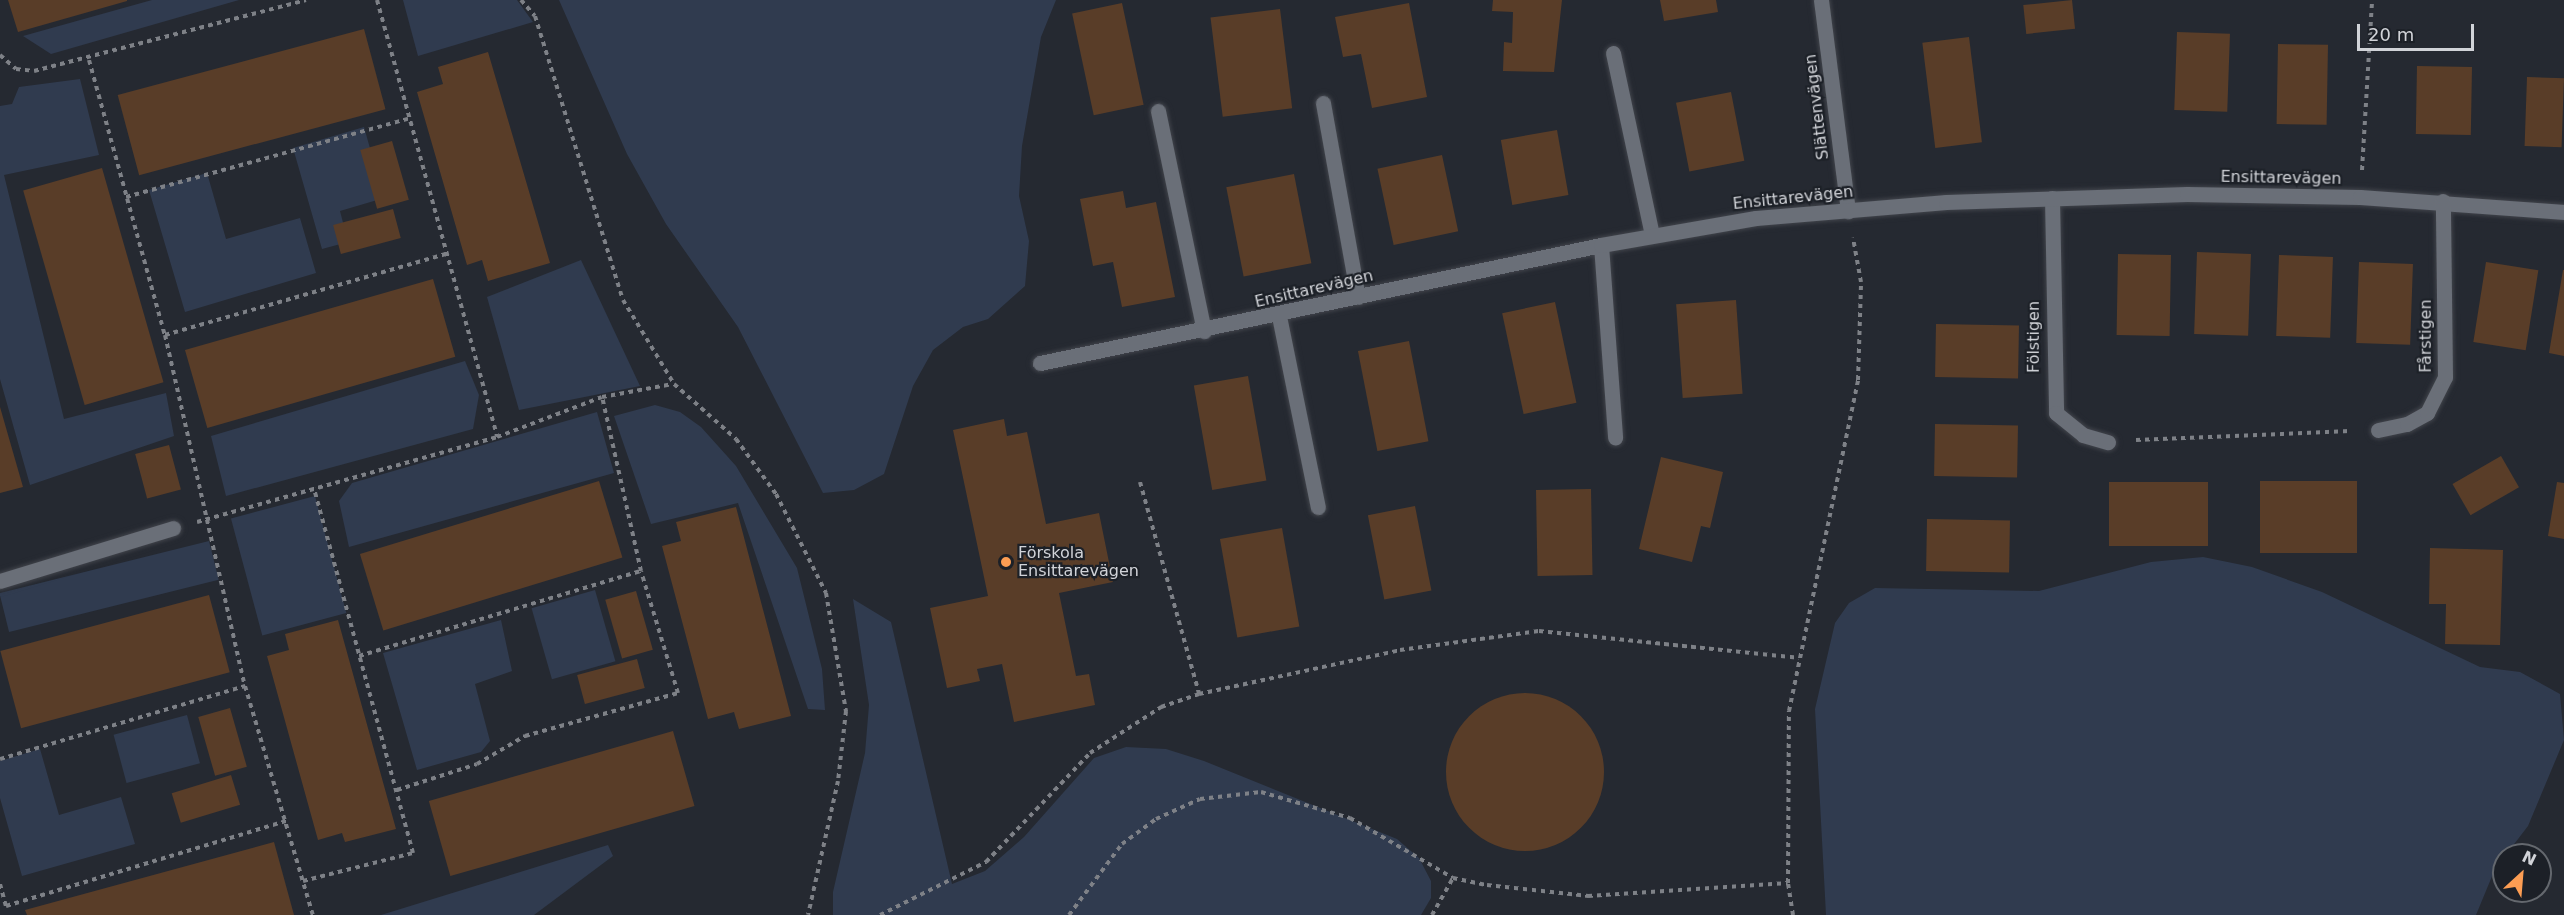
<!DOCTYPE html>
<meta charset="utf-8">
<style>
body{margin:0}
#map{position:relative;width:2564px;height:915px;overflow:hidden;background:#252931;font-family:"DejaVu Sans",sans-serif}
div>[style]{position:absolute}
.green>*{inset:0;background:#303b4f;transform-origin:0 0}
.building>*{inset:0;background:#593d28;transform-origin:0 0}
.round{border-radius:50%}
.path>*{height:4px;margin-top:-2px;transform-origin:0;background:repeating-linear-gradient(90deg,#7e8187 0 4.5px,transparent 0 9px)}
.roads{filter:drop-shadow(0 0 2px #41444b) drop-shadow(0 0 2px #41444b)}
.service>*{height:15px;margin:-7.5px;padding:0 7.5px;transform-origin:7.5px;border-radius:7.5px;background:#6a6f78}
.minor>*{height:15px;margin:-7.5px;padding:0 7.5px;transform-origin:7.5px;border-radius:7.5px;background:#6a6f78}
.dots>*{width:16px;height:16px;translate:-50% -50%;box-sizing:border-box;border:3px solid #1c2027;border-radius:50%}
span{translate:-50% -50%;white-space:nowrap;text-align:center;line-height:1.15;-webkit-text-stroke:4.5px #1c2027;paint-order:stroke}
.street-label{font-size:16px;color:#d1d3d8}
.poi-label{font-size:16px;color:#d1d3d8}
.left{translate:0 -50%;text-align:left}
.north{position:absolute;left:2492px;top:843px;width:60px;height:60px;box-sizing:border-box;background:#1c2027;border:2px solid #64686e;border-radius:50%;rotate:26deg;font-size:16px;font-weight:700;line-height:24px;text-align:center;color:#d1d3d8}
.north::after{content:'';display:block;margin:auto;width:21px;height:27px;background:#fc9d53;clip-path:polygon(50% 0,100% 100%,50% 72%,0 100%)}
.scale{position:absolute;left:2357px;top:24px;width:117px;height:27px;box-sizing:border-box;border:3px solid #d1d3d8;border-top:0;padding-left:8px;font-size:18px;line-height:21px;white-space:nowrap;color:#d1d3d8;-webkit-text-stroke:4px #1c2027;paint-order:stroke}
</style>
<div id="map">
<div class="green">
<i style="clip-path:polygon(152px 0,239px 0,51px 54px,23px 36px)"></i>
<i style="clip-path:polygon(403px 0,517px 0,533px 22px,418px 56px)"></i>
<i style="clip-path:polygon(559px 0,1056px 0,1041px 37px,1022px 146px,1019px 196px,1029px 241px,1025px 286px,988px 319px,963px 327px,933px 350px,913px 386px,884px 474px,854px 490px,823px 493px,738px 327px,666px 224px,627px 154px)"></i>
<i style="clip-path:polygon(80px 79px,99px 155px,4px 175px,64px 419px,166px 393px,174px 436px,30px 485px,0 379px,0 106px,12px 104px,19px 87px)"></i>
<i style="clip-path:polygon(364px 127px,384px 198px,340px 211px,348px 242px,322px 249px,293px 148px)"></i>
<i style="clip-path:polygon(207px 173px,226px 239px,300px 218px,316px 273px,185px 312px,149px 190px)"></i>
<i style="clip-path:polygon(581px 260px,640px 386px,519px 410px,487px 297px)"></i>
<i style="clip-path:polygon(465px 361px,479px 395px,473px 429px,226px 496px,211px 436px)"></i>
<i style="clip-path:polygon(655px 405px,680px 412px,701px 427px,736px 466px,797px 568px,822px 669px,825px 710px,808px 709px,738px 503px,651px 524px,614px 416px)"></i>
<i style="clip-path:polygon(597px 412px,614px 473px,349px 547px,339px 501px,352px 483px)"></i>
<i style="left:315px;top:496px;width:121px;height:87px;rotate:75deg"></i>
<i style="left:209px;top:541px;width:40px;height:216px;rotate:76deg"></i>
<i style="clip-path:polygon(2203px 557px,2252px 567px,2322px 592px,2480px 667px,2520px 672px,2560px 694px,2564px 740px,2528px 826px,2495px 869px,2476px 915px,1826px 915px,1815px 709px,1835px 623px,1849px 603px,1875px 588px,2039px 591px,2151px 562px)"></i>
<i style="left:595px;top:590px;width:74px;height:66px;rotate:74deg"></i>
<i style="clip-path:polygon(853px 599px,891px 622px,952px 884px,985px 871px,1024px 837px,1094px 758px,1126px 747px,1166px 749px,1204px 761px,1397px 839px,1419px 858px,1431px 881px,1431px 898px,1421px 915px,833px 915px,833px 892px,865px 753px,869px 705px)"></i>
<i style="clip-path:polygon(501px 620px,512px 671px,475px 684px,490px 741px,481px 752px,417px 770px,383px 653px)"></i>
<i style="left:187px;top:715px;width:50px;height:76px;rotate:75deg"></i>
<i style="clip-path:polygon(40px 749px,59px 815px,121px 797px,135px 844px,22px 876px,0 798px,0 761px)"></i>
<i style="clip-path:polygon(608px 845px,613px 856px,534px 915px,381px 915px)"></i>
</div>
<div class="building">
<i style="clip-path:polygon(8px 0,127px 0,127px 1px,18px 32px)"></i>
<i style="clip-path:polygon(1493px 0,1562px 0,1554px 72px,1503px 71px,1504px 42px,1512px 43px,1513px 12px,1492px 11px)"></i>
<i style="clip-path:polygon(1660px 0,1716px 0,1718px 12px,1664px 21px)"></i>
<i style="left:2072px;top:0;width:29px;height:49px;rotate:84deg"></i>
<i style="left:1122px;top:3px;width:104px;height:51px;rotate:78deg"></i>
<i style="clip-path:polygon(1409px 3px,1427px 97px,1372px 108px,1361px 54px,1343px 57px,1335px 17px)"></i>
<i style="left:1280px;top:9px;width:100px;height:70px;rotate:83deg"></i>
<i style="left:364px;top:29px;width:83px;height:255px;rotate:75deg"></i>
<i style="left:2177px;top:32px;width:53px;height:78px;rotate:2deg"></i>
<i style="left:1969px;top:37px;width:106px;height:47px;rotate:83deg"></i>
<i style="left:2278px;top:44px;width:50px;height:80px;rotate:1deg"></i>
<i style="clip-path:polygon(488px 52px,550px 263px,488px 281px,482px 260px,467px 265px,417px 92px,443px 84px,438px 67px)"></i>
<i style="left:2417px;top:66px;width:55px;height:68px;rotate:1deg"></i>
<i style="left:2527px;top:77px;width:37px;height:69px;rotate:2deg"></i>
<i style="left:1731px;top:92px;width:70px;height:56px;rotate:79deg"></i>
<i style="left:1557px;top:130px;width:66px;height:57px;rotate:80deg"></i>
<i style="left:392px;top:141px;width:61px;height:33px;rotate:74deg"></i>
<i style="left:1442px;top:155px;width:78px;height:66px;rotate:78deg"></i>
<i style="left:102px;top:168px;width:223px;height:82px;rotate:74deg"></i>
<i style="left:1294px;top:174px;width:91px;height:69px;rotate:79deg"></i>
<i style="clip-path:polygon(1123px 191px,1126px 208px,1156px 202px,1175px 297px,1122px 307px,1113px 262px,1093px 266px,1080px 199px)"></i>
<i style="left:393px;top:209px;width:30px;height:62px;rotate:75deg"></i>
<i style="left:2197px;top:252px;width:54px;height:82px;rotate:2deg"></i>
<i style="left:2118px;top:254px;width:53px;height:81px;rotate:1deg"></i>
<i style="left:2279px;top:255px;width:54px;height:81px;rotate:2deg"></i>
<i style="left:2359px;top:262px;width:54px;height:81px;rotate:2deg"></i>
<i style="left:2486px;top:262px;width:53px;height:81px;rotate:9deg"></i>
<i style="clip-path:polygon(2563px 270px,2564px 270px,2564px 356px,2549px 353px)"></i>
<i style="left:433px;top:279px;width:81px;height:258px;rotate:74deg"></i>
<i style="left:1736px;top:300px;width:94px;height:60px;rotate:86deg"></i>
<i style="left:1555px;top:302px;width:103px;height:54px;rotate:78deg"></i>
<i style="left:1936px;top:324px;width:83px;height:53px;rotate:1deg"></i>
<i style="left:1409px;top:341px;width:102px;height:52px;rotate:79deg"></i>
<i style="left:1248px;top:376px;width:106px;height:55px;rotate:80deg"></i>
<i style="clip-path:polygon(0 407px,23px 487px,0 493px)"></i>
<i style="clip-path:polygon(1004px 419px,1007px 436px,1027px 432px,1046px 524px,1099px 513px,1113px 582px,1059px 593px,1076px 676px,1089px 674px,1095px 705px,1014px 722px,1002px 664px,977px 669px,980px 681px,947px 688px,930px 608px,988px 596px,953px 430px)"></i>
<i style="left:1935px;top:424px;width:83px;height:52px;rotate:1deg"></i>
<i style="left:169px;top:445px;width:46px;height:35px;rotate:75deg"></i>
<i style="left:2501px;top:456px;width:36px;height:56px;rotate:60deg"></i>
<i style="clip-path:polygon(1661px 457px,1723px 472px,1710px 528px,1701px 526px,1692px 562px,1639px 549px)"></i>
<i style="left:599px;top:481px;width:80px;height:250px;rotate:73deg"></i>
<i style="left:2260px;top:481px;width:97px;height:72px"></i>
<i style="left:2109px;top:482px;width:99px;height:64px"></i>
<i style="clip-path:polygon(2557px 482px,2564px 483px,2564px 539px,2548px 536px)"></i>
<i style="left:1591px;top:489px;width:86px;height:55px;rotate:89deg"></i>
<i style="left:1415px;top:506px;width:86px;height:48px;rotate:79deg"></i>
<i style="clip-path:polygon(736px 507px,791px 716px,739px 729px,734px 712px,708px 719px,662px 546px,681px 541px,676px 522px)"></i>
<i style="left:1927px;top:519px;width:83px;height:52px;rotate:1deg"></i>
<i style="left:1282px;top:528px;width:100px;height:63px;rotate:80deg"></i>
<i style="clip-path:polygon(2430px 548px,2503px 550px,2500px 645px,2445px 644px,2446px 604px,2429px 604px)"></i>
<i style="left:636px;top:591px;width:61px;height:32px;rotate:74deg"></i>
<i style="left:209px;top:595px;width:80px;height:216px;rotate:75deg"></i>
<i style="clip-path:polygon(338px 620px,396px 829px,345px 842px,342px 833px,318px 840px,267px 656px,289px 650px,285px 634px)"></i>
<i style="left:637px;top:659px;width:30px;height:62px;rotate:75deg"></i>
<i class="round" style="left:1446px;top:693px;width:158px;height:158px"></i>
<i style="left:230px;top:708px;width:61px;height:33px;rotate:74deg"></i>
<i style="left:673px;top:731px;width:78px;height:254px;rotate:74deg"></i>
<i style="left:231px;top:775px;width:31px;height:62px;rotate:73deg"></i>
<i style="clip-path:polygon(274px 842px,294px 915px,27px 915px,25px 910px)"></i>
</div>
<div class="path">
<i style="left:377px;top:0;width:453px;rotate:74.6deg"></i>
<i style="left:521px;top:0;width:21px;rotate:49deg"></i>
<i style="left:535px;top:16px;width:297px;rotate:72.8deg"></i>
<i style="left:623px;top:300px;width:98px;rotate:58.7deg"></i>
<i style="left:674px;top:384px;width:83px;rotate:41.6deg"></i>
<i style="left:736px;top:439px;width:68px;rotate:54deg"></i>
<i style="left:776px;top:494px;width:111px;rotate:63.2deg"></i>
<i style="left:826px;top:593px;width:120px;rotate:80.4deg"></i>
<i style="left:846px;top:711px;width:70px;rotate:96.5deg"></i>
<i style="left:838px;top:781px;width:137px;rotate:102.6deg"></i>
<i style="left:0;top:55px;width:21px;rotate:41deg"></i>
<i style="left:16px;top:69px;width:18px;rotate:6deg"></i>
<i style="left:34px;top:71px;width:281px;rotate:-14.6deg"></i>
<i style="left:89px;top:60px;width:285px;rotate:74.6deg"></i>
<i style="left:165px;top:335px;width:360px;rotate:77.2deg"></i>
<i style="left:245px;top:686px;width:239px;rotate:73.5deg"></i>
<i style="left:2362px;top:170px;width:170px;rotate:-86.6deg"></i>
<i style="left:126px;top:197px;width:296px;rotate:-15.5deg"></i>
<i style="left:165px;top:335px;width:292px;rotate:-16.1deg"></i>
<i style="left:2136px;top:440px;width:214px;rotate:-2.4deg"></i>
<i style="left:1140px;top:482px;width:220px;rotate:74.4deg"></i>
<i style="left:197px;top:522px;width:312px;rotate:-15.8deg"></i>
<i style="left:497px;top:437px;width:112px;rotate:-20.9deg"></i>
<i style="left:602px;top:397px;width:72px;rotate:-10.4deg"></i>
<i style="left:359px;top:656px;width:295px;rotate:-16.8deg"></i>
<i style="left:0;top:759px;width:256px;rotate:-16.6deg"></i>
<i style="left:397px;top:790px;width:84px;rotate:-18deg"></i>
<i style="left:477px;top:764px;width:56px;rotate:-30.3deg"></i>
<i style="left:525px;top:736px;width:159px;rotate:-15.7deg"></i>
<i style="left:678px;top:693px;width:127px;rotate:-106.9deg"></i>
<i style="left:641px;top:571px;width:178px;rotate:-102.6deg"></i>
<i style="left:303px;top:881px;width:114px;rotate:-14.3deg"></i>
<i style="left:413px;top:853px;width:378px;rotate:-105.2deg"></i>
<i style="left:0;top:884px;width:23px;rotate:75deg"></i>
<i style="left:6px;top:906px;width:293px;rotate:-16.9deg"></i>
<i style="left:880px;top:915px;width:119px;rotate:-26.6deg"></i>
<i style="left:986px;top:862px;width:151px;rotate:-46.3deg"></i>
<i style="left:1090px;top:753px;width:85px;rotate:-32.9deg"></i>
<i style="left:1161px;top:707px;width:40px;rotate:-18.9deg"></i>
<i style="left:1199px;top:694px;width:206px;rotate:-12.3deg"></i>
<i style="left:1400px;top:650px;width:140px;rotate:-7.8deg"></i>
<i style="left:1539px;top:631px;width:261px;rotate:5.9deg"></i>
<i style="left:1069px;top:915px;width:89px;rotate:-53.3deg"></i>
<i style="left:1122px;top:844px;width:42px;rotate:-36.3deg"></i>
<i style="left:1156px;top:819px;width:48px;rotate:-24.4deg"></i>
<i style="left:1200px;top:799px;width:61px;rotate:-6.5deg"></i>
<i style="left:1261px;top:792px;width:93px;rotate:16.3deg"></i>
<i style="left:1350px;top:818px;width:119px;rotate:30.2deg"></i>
<i style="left:1453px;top:878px;width:35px;rotate:12deg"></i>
<i style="left:1487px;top:885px;width:102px;rotate:6.2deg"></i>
<i style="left:1588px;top:896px;width:200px;rotate:-3.7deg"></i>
<i style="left:1432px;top:915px;width:43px;rotate:-60.4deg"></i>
<i style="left:1793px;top:915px;width:32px;rotate:-99deg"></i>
<i style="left:1788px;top:883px;width:172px;rotate:-89.7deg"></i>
<i style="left:1789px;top:711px;width:338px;rotate:-78.2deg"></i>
<i style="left:1858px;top:380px;width:98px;rotate:-88.2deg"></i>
<i style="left:1861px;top:282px;width:45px;rotate:-100.3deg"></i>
</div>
<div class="roads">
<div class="service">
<i style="left:1613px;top:53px;width:186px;rotate:77.9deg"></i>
<i style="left:1323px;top:103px;width:197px;rotate:79.8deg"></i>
<i style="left:1158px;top:111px;width:225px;rotate:78.2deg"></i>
<i style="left:1601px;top:245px;width:193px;rotate:85.8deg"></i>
<i style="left:1279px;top:316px;width:195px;rotate:78.5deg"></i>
<i style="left:0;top:581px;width:181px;rotate:-17deg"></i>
</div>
<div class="minor">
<i style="left:1821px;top:0;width:213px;rotate:82.7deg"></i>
<i style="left:2052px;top:198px;width:215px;rotate:88.9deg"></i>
<i style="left:2056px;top:413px;width:35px;rotate:39deg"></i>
<i style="left:2083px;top:435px;width:26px;rotate:16deg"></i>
<i style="left:1040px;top:363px;width:573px;rotate:-11.88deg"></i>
<i style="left:1601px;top:245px;width:157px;rotate:-9.9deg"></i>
<i style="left:1756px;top:218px;width:191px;rotate:-4.8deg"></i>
<i style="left:1946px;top:202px;width:241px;rotate:-1.9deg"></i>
<i style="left:2187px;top:194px;width:173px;rotate:1deg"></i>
<i style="left:2360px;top:197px;width:205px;rotate:4.2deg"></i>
<i style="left:2378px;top:430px;width:30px;rotate:-12deg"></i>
<i style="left:2407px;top:424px;width:23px;rotate:-29deg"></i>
<i style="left:2427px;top:413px;width:40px;rotate:-63.4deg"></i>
<i style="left:2445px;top:377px;width:176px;rotate:-90.7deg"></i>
</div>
</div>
<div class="dots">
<i style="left:1006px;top:562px;background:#fc9d53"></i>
</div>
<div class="street-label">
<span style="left:1817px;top:107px;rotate:-97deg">Slättenvägen</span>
<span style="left:2281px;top:178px;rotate:1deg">Ensittarevägen</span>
<span style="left:1793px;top:198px;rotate:-6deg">Ensittarevägen</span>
<span style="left:1314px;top:289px;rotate:-13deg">Ensittarevägen</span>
<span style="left:2426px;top:336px;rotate:-90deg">Fårstigen</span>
<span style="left:2034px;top:337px;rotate:-90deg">Fölstigen</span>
</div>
<div class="poi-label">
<span class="left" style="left:1018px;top:562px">Förskola<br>Ensittarevägen</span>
</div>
<div class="north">N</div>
<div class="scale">20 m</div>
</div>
